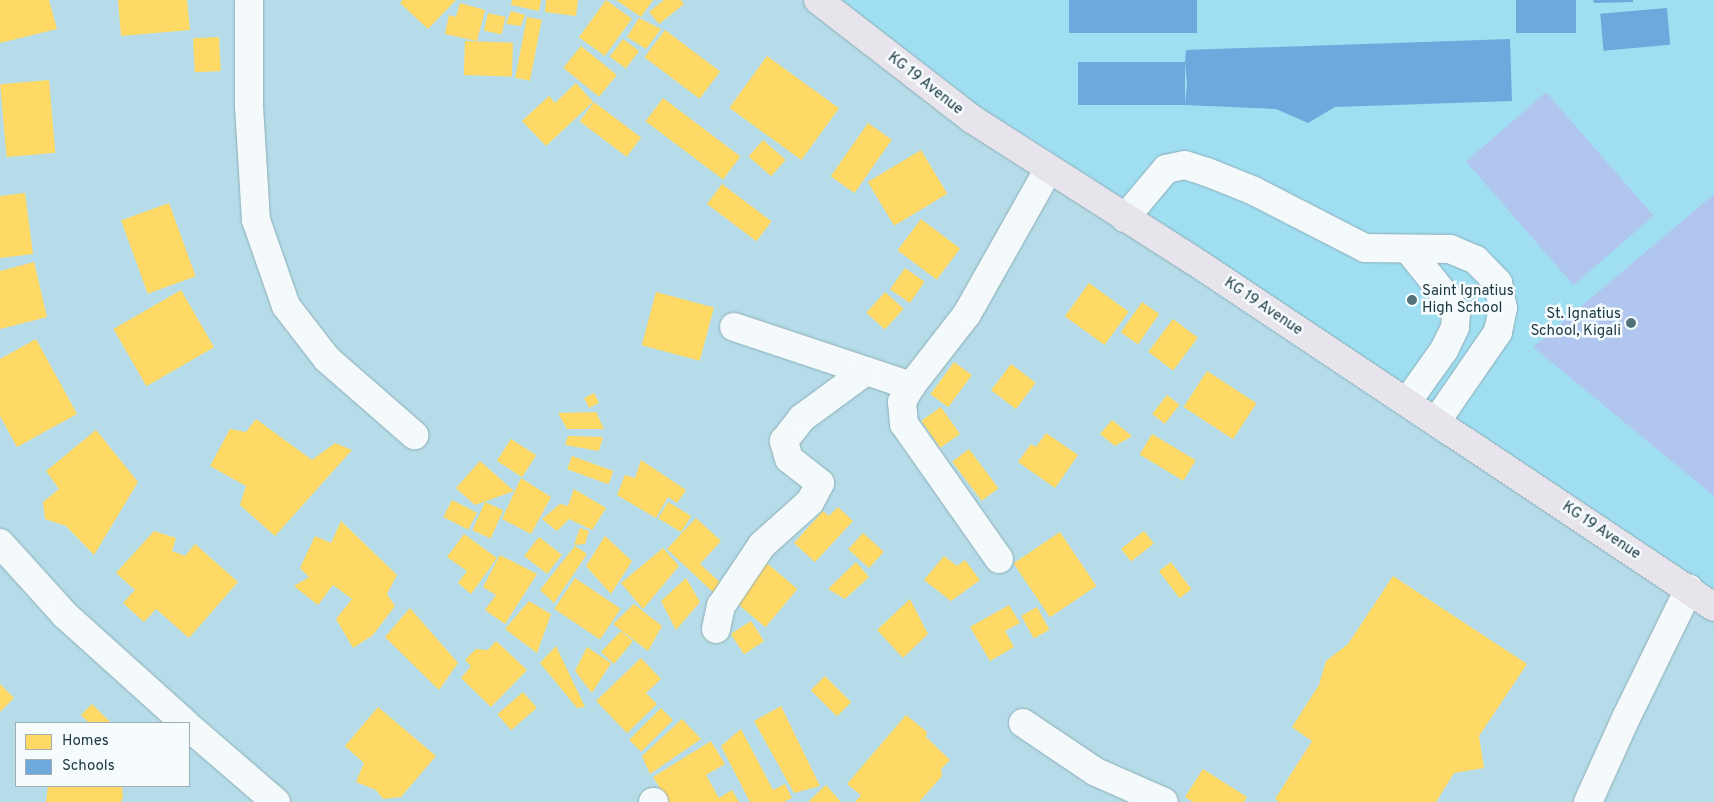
<!DOCTYPE html>
<style>
body{margin:0}
#map{position:relative;width:1714px;height:802px;overflow:hidden;background:#b5dce8;font-family:Overpass,sans-serif}
div>[style]{position:absolute}
.built>*{inset:0;background:#a0dff2}
.green>*{inset:0;background:#b1c6ee;transform-origin:0 0}
.homes>*{inset:0;background:#ffd966;transform-origin:0 0}
.schools>*{inset:0;background:#6fa8dc;transform-origin:0 0}
.roads{filter:drop-shadow(0 0 1px #8dadb6) drop-shadow(0 0 1px #8dadb6)}
.minor>*{height:28px;margin:-14px;padding:0 14px;transform-origin:14px;border-radius:14px;background:#f4fafc}
.major>*{height:28px;margin:-14px;padding:0 14px;transform-origin:14px;border-radius:14px;background:#e7e4ec}
.dots>*{width:14px;height:14px;translate:-50% -50%;box-sizing:border-box;border:2px solid #f6fcfe;border-radius:50%}
span{translate:-50% -50%;white-space:nowrap;text-align:center;line-height:1.15;-webkit-text-stroke:5px #f6fcfe;paint-order:stroke}
.street-label{font-size:15px;color:#1b3841}
.poi-label{font-size:15px;color:#1b3841}
.left{translate:0 -50%;text-align:left}
.right{translate:-100% -50%;text-align:right}
.legend{position:absolute;left:15px;top:722px;width:175px;height:65px;box-sizing:border-box;background:#f6fcfe;border:1px solid #9eaeb2;margin:0;padding:6px 9px;list-style:none;font-size:15px;color:#1b3841}
.legend li{display:flex;align-items:center;gap:10px;height:25px}
.legend b{width:25px;border:1px solid #9eaeb2}
</style>
<div id="map">
<div class="built">
<i style="clip-path:polygon(824px 0,1714px 0,1714px 604px,972px 120px)"></i>
</div>
<div class="green">
<i style="left:1546px;top:92px;width:164px;height:106px;rotate:49deg"></i>
<i style="clip-path:polygon(1713px 195px,1714px 196px,1714px 496px,1533px 347px)"></i>
</div>
<div class="homes">
<i style="clip-path:polygon(0 0,49px 0,57px 29px,0 43px)"></i>
<i style="clip-path:polygon(118px 0,187px 0,190px 30px,121px 36px)"></i>
<i style="clip-path:polygon(403px 0,456px 0,428px 29px,400px 3px)"></i>
<i style="clip-path:polygon(512px 0,541px 0,539px 11px,511px 5px)"></i>
<i style="clip-path:polygon(546px 0,578px 0,576px 16px,545px 12px)"></i>
<i style="left:606px;top:0;width:32px;height:46px;rotate:36deg"></i>
<i style="clip-path:polygon(616px 0,653px 0,641px 17px)"></i>
<i style="clip-path:polygon(664px 0,681px 0,684px 4px,659px 24px,649px 12px)"></i>
<i style="clip-path:polygon(460px 3px,485px 10px,477px 41px,445px 34px,449px 15px,456px 17px)"></i>
<i style="clip-path:polygon(511px 11px,525px 15px,521px 26px,506px 24px)"></i>
<i style="left:488px;top:13px;width:18px;height:18px;rotate:13deg"></i>
<i style="left:527px;top:17px;width:15px;height:62px;rotate:11deg"></i>
<i style="clip-path:polygon(639px 18px,661px 29px,646px 49px,627px 37px)"></i>
<i style="left:665px;top:30px;width:69px;height:34px;rotate:37deg"></i>
<i style="left:219px;top:37px;width:34px;height:26px;rotate:87deg"></i>
<i style="left:623px;top:39px;width:20px;height:22px;rotate:37deg"></i>
<i style="left:465px;top:41px;width:48px;height:34px;rotate:2deg"></i>
<i style="left:581px;top:46px;width:46px;height:28px;rotate:39deg"></i>
<i style="left:767px;top:56px;width:89px;height:64px;rotate:36deg"></i>
<i style="left:49px;top:80px;width:73px;height:49px;rotate:85deg"></i>
<i style="clip-path:polygon(576px 83px,593px 102px,546px 146px,522px 121px,549px 96px,555px 103px)"></i>
<i style="left:663px;top:98px;width:97px;height:29px;rotate:37deg"></i>
<i style="left:594px;top:102px;width:59px;height:24px;rotate:37deg"></i>
<i style="left:868px;top:123px;width:29px;height:65px;rotate:35deg"></i>
<i style="left:763px;top:140px;width:30px;height:22px;rotate:41deg"></i>
<i style="left:921px;top:150px;width:51px;height:62px;rotate:59deg"></i>
<i style="left:722px;top:184px;width:62px;height:25px;rotate:37deg"></i>
<i style="clip-path:polygon(25px 193px,33px 254px,0 258px,0 196px)"></i>
<i style="left:169px;top:203px;width:78px;height:51px;rotate:70deg"></i>
<i style="left:921px;top:219px;width:49px;height:39px;rotate:37deg"></i>
<i style="clip-path:polygon(34px 262px,47px 317px,0 329px,0 271px)"></i>
<i style="left:905px;top:268px;width:24px;height:26px;rotate:35deg"></i>
<i style="left:1089px;top:283px;width:49px;height:41px;rotate:36deg"></i>
<i style="left:181px;top:290px;width:66px;height:78px;rotate:60deg"></i>
<i style="left:656px;top:292px;width:60px;height:55px;rotate:15deg"></i>
<i style="left:885px;top:292px;width:25px;height:28px;rotate:42deg"></i>
<i style="left:1142px;top:302px;width:21px;height:37px;rotate:35deg"></i>
<i style="left:1173px;top:319px;width:31px;height:41px;rotate:37deg"></i>
<i style="clip-path:polygon(36px 339px,77px 414px,17px 447px,0 416px,0 359px)"></i>
<i style="left:954px;top:362px;width:22px;height:40px;rotate:36deg"></i>
<i style="left:1011px;top:364px;width:31px;height:33px;rotate:37deg"></i>
<i style="left:1207px;top:371px;width:59px;height:43px;rotate:33deg"></i>
<i style="left:594px;top:393px;width:11px;height:11px;rotate:63deg"></i>
<i style="left:1167px;top:395px;width:16px;height:24px;rotate:38deg"></i>
<i style="left:941px;top:407px;width:33px;height:24px;rotate:55deg"></i>
<i style="clip-path:polygon(596px 412px,604px 429px,567px 429px,558px 413px)"></i>
<i style="clip-path:polygon(256px 419px,312px 460px,335px 443px,352px 450px,275px 536px,240px 505px,246px 486px,210px 466px,230px 429px,246px 432px)"></i>
<i style="clip-path:polygon(1112px 420px,1132px 436px,1115px 446px,1100px 434px)"></i>
<i style="clip-path:polygon(96px 430px,138px 482px,94px 555px,66px 526px,45px 519px,43px 502px,59px 489px,46px 471px)"></i>
<i style="clip-path:polygon(1046px 433px,1078px 455px,1055px 488px,1018px 462px,1031px 444px,1036px 447px)"></i>
<i style="left:1152px;top:434px;width:51px;height:24px;rotate:31deg"></i>
<i style="clip-path:polygon(568px 436px,603px 437px,599px 451px,565px 445px)"></i>
<i style="left:511px;top:439px;width:30px;height:26px;rotate:33deg"></i>
<i style="left:969px;top:449px;width:49px;height:21px;rotate:53deg"></i>
<i style="left:572px;top:456px;width:44px;height:14px;rotate:20deg"></i>
<i style="clip-path:polygon(641px 460px,686px 490px,677px 503px,668px 497px,656px 518px,617px 495px,625px 475px,635px 478px)"></i>
<i style="clip-path:polygon(480px 461px,514px 491px,475px 505px,456px 488px)"></i>
<i style="clip-path:polygon(521px 478px,551px 497px,531px 534px,502px 519px)"></i>
<i style="clip-path:polygon(574px 489px,606px 508px,592px 530px,569px 519px,557px 531px,542px 519px,560px 504px,568px 506px)"></i>
<i style="left:452px;top:500px;width:28px;height:19px;rotate:27deg"></i>
<i style="left:485px;top:502px;width:20px;height:31px;rotate:24deg"></i>
<i style="left:668px;top:502px;width:27px;height:19px;rotate:31deg"></i>
<i style="clip-path:polygon(838px 507px,853px 521px,815px 562px,794px 543px,823px 511px,829px 516px)"></i>
<i style="clip-path:polygon(696px 518px,721px 541px,700px 564px,722px 584px,714px 593px,667px 549px)"></i>
<i style="clip-path:polygon(341px 521px,397px 575px,387px 594px,395px 606px,373px 635px,353px 648px,336px 619px,352px 599px,333px 585px,318px 605px,294px 586px,309px 577px,300px 568px,315px 536px,331px 543px)"></i>
<i style="clip-path:polygon(580px 528px,589px 531px,585px 544px,574px 545px)"></i>
<i style="clip-path:polygon(154px 531px,176px 538px,172px 551px,185px 556px,195px 544px,238px 582px,189px 638px,156px 609px,144px 622px,123px 603px,135px 590px,116px 573px)"></i>
<i style="left:1144px;top:531px;width:16px;height:29px;rotate:52deg"></i>
<i style="left:1060px;top:532px;width:65px;height:56px;rotate:56deg"></i>
<i style="left:863px;top:533px;width:28px;height:22px;rotate:42deg"></i>
<i style="clip-path:polygon(464px 534px,497px 558px,471px 594px,458px 583px,467px 571px,447px 557px)"></i>
<i style="clip-path:polygon(605px 536px,632px 561px,611px 594px,586px 566px)"></i>
<i style="left:539px;top:537px;width:29px;height:24px;rotate:38deg"></i>
<i style="clip-path:polygon(575px 546px,587px 554px,554px 603px,540px 590px)"></i>
<i style="clip-path:polygon(663px 548px,679px 566px,643px 609px,621px 583px)"></i>
<i style="clip-path:polygon(500px 555px,537px 574px,505px 624px,485px 610px,496px 595px,483px 587px)"></i>
<i style="clip-path:polygon(944px 556px,957px 566px,965px 560px,980px 580px,951px 601px,924px 580px)"></i>
<i style="left:763px;top:560px;width:45px;height:50px;rotate:40deg"></i>
<i style="clip-path:polygon(856px 562px,869px 577px,845px 599px,828px 589px)"></i>
<i style="left:1171px;top:562px;width:34px;height:15px;rotate:53deg"></i>
<i style="clip-path:polygon(1393px 576px,1527px 664px,1479px 736px,1484px 768px,1454px 773px,1436px 802px,1279px 802px,1275px 799px,1312px 741px,1292px 727px,1319px 685px,1326px 661px,1348px 644px)"></i>
<i style="left:575px;top:578px;width:55px;height:37px;rotate:34deg"></i>
<i style="clip-path:polygon(686px 578px,700px 602px,676px 630px,661px 601px)"></i>
<i style="clip-path:polygon(910px 599px,928px 634px,903px 658px,877px 630px)"></i>
<i style="clip-path:polygon(529px 601px,551px 614px,537px 653px,505px 629px)"></i>
<i style="clip-path:polygon(634px 604px,662px 626px,648px 651px,613px 624px)"></i>
<i style="clip-path:polygon(1009px 605px,1020px 623px,1005px 631px,1014px 647px,990px 661px,970px 627px)"></i>
<i style="left:1037px;top:607px;width:26px;height:18px;rotate:61deg"></i>
<i style="clip-path:polygon(410px 608px,458px 663px,439px 690px,385px 637px)"></i>
<i style="left:751px;top:621px;width:24px;height:24px;rotate:57deg"></i>
<i style="clip-path:polygon(621px 631px,633px 641px,614px 664px,601px 652px)"></i>
<i style="clip-path:polygon(496px 641px,527px 670px,491px 707px,461px 678px,471px 666px,465px 660px,476px 649px,488px 650px)"></i>
<i style="clip-path:polygon(556px 646px,585px 707px,577px 708px,540px 663px)"></i>
<i style="clip-path:polygon(587px 647px,611px 663px,592px 693px,575px 671px)"></i>
<i style="clip-path:polygon(641px 658px,661px 679px,646px 693px,657px 704px,627px 733px,596px 701px)"></i>
<i style="left:825px;top:676px;width:37px;height:20px;rotate:45deg"></i>
<i style="clip-path:polygon(0 684px,14px 698px,0 712px)"></i>
<i style="left:523px;top:692px;width:21px;height:34px;rotate:49deg"></i>
<i style="clip-path:polygon(92px 704px,111px 723px,89px 723px,81px 715px)"></i>
<i style="clip-path:polygon(781px 706px,820px 786px,794px 793px,754px 721px)"></i>
<i style="clip-path:polygon(378px 707px,436px 756px,401px 797px,383px 799px,376px 790px,356px 782px,364px 763px,345px 746px)"></i>
<i style="left:661px;top:708px;width:17px;height:45px;rotate:45deg"></i>
<i style="clip-path:polygon(906px 715px,927px 732px,926px 737px,950px 760px,941px 769px,942px 776px,919px 802px,855px 802px,861px 795px,847px 784px)"></i>
<i style="clip-path:polygon(682px 719px,701px 739px,650px 774px,642px 756px)"></i>
<i style="clip-path:polygon(741px 729px,773px 790px,785px 784px,792px 798px,784px 802px,750px 802px,721px 746px)"></i>
<i style="clip-path:polygon(711px 741px,725px 764px,706px 775px,719px 798px,732px 790px,739px 802px,669px 802px,653px 777px)"></i>
<i style="clip-path:polygon(1203px 769px,1247px 797px,1244px 802px,1193px 802px,1185px 797px)"></i>
<i style="clip-path:polygon(826px 785px,841px 802px,810px 802px,809px 801px)"></i>
<i style="clip-path:polygon(48px 786px,122px 786px,123px 797px,121px 802px,46px 802px)"></i>
</div>
<div class="schools">
<i style="left:1069px;top:0;width:128px;height:33px"></i>
<i style="left:1516px;top:0;width:60px;height:33px"></i>
<i style="clip-path:polygon(1593px 0,1633px 0,1633px 2px,1594px 3px)"></i>
<i style="left:1667px;top:8px;width:37px;height:67px;rotate:85deg"></i>
<i style="clip-path:polygon(evenodd,1510px 39px,1512px 101px,1335px 107px,1308px 123px,1276px 109px,1185px 105px,1078px 105px,1078px 62px,1185px 62px,1186px 50px,1510px 39px,1185px 62px,1187px 83px,1185px 105px,1185px 62px)"></i>
</div>
<div class="roads">
<div class="minor">
<i style="left:249px;top:0;width:106px;rotate:90deg"></i>
<i style="left:249px;top:106px;width:114px;rotate:86.5deg"></i>
<i style="left:256px;top:220px;width:91px;rotate:70.8deg"></i>
<i style="left:286px;top:306px;width:67px;rotate:52.3deg"></i>
<i style="left:327px;top:359px;width:116px;rotate:41.1deg"></i>
<i style="left:1125px;top:218px;width:64px;rotate:-50.1deg"></i>
<i style="left:1166px;top:169px;width:19px;rotate:-12deg"></i>
<i style="left:1185px;top:165px;width:23px;rotate:18deg"></i>
<i style="left:1207px;top:172px;width:51px;rotate:22deg"></i>
<i style="left:1254px;top:191px;width:125px;rotate:27.2deg"></i>
<i style="left:1365px;top:248px;width:85px;rotate:0.7deg"></i>
<i style="left:1450px;top:249px;width:28px;rotate:23deg"></i>
<i style="left:1476px;top:260px;width:32px;rotate:46deg"></i>
<i style="left:1498px;top:283px;width:25px;rotate:79deg"></i>
<i style="left:1503px;top:308px;width:25px;rotate:102deg"></i>
<i style="left:1498px;top:332px;width:109px;rotate:124.6deg"></i>
<i style="left:734px;top:327px;width:187px;rotate:18.4deg"></i>
<i style="left:1407px;top:402px;width:64px;rotate:-54.6deg"></i>
<i style="left:1444px;top:350px;width:25px;rotate:-64deg"></i>
<i style="left:1455px;top:327px;width:14px;rotate:-86deg"></i>
<i style="left:1456px;top:313px;width:16px;rotate:-120deg"></i>
<i style="left:1448px;top:299px;width:64px;rotate:-128.7deg"></i>
<i style="left:0;top:543px;width:97px;rotate:47.9deg"></i>
<i style="left:65px;top:615px;width:161px;rotate:42deg"></i>
<i style="left:999px;top:559px;width:165px;rotate:-125.1deg"></i>
<i style="left:904px;top:424px;width:22px;rotate:-95deg"></i>
<i style="left:902px;top:402px;width:18px;rotate:-61deg"></i>
<i style="left:911px;top:386px;width:91px;rotate:-52.1deg"></i>
<i style="left:967px;top:314px;width:165px;rotate:-60.6deg"></i>
<i style="left:716px;top:629px;width:24px;rotate:-78deg"></i>
<i style="left:721px;top:606px;width:73px;rotate:-56.1deg"></i>
<i style="left:762px;top:545px;width:64px;rotate:-41.9deg"></i>
<i style="left:810px;top:502px;width:21px;rotate:-62deg"></i>
<i style="left:820px;top:483px;width:39px;rotate:-142deg"></i>
<i style="left:789px;top:459px;width:19px;rotate:-106deg"></i>
<i style="left:784px;top:441px;width:29px;rotate:-52deg"></i>
<i style="left:802px;top:418px;width:79px;rotate:-36.3deg"></i>
<i style="left:1023px;top:723px;width:88px;rotate:33.9deg"></i>
<i style="left:1096px;top:772px;width:74px;rotate:23.8deg"></i>
<i style="left:189px;top:727px;width:115px;rotate:40.8deg"></i>
<i style="left:653px;top:802px;width:1px"></i>
<i style="left:1588px;top:802px;width:92px;rotate:-65.7deg"></i>
<i style="left:1626px;top:718px;width:144px;rotate:-64deg"></i>
</div>
<div class="major">
<i style="left:818px;top:0;width:195px;rotate:37.7deg"></i>
<i style="left:972px;top:119px;width:260px;rotate:32.6deg"></i>
<i style="left:1191px;top:259px;width:628px;rotate:33.64deg"></i>
</div>
</div>
<div class="dots">
<i style="left:1412px;top:300px;background:#51717b"></i>
<i style="left:1631px;top:323px;background:#51717b"></i>
</div>
<div class="street-label">
<span style="left:925px;top:84px;rotate:38deg">KG 19 Avenue</span>
<span style="left:1263px;top:307px;rotate:34deg">KG 19 Avenue</span>
<span style="left:1601px;top:531px;rotate:34deg">KG 19 Avenue</span>
</div>
<div class="poi-label">
<span class="left" style="left:1422px;top:300px">Saint Ignatius<br>High School</span>
<span class="right" style="left:1621px;top:323px">St. Ignatius<br>School, Kigali</span>
</div>
<ul class="legend">
<li><b style="height:14px;background:#ffd966"></b>Homes</li>
<li><b style="height:14px;background:#6fa8dc"></b>Schools</li>
</ul>
</div>
